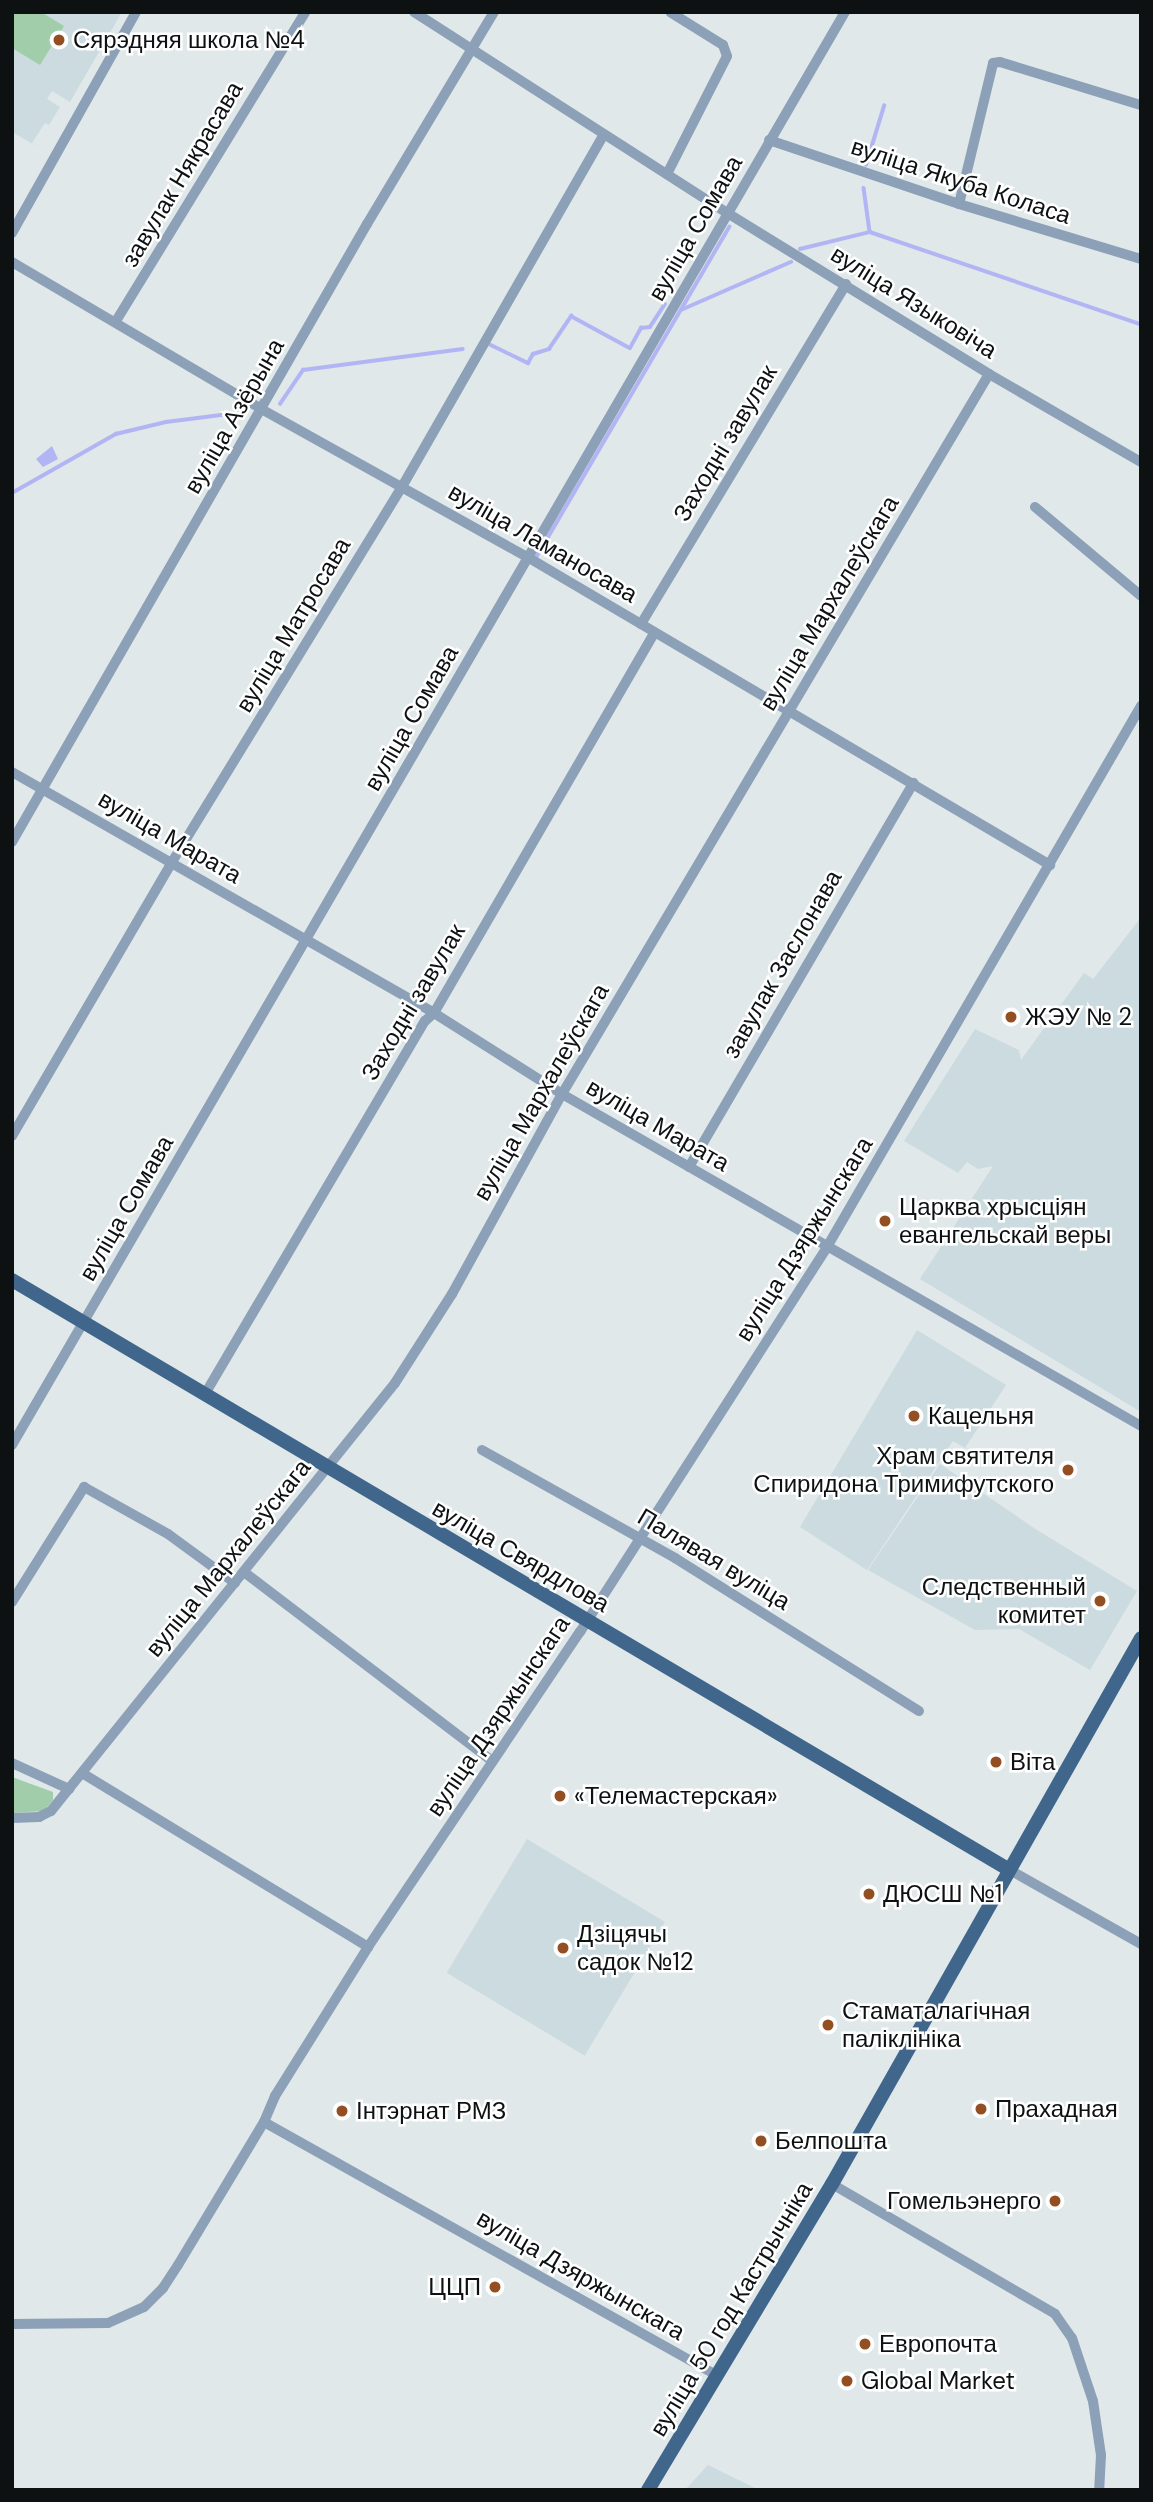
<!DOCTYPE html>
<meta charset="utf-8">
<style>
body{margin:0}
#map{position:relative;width:1153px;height:2502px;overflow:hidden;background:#e0e8ea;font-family:"DM Sans",sans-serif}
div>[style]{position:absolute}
.built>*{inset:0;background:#cbdbe0;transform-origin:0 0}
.green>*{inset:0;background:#a2cdaa}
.water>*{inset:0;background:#b2b5f3}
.stream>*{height:3.5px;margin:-1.75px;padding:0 1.75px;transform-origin:1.75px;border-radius:1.75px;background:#b2b5f3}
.minor>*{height:10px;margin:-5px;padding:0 5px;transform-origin:5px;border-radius:5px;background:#8ca1b7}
.major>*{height:14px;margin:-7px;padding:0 7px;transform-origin:7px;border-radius:7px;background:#40668c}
.dots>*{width:19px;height:19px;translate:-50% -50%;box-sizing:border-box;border:4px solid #fff;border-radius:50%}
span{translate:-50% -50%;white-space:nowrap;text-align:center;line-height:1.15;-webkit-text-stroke:5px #fff;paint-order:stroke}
.poi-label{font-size:24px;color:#0e1112}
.left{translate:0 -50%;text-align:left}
.right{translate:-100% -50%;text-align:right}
.street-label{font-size:24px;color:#0e1112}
.frame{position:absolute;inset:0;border:14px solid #0e1112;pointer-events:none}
</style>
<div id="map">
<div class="built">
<i style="clip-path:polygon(12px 12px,122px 12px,70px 102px,52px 91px,47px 99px,60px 107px,49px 125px,45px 123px,32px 143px,38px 147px,12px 132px)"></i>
<i style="clip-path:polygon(1139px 920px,1141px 921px,1141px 1412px,920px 1279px,993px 1166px,978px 1169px,967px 1162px,958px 1173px,904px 1141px,975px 1029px,1019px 1050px,1021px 1060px,1084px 973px,1093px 979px)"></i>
<i style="clip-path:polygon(917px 1330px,1006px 1385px,965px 1448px,953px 1441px,867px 1570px,800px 1527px)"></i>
<i style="clip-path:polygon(940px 1464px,1037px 1530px,1137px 1591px,1090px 1670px,1019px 1629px,975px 1630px,868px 1570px)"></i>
<i style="left:527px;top:1839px;width:161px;height:156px;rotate:31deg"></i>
<i style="clip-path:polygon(708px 2465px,759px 2490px,685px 2490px)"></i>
</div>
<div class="green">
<i style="clip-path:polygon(12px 12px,41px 12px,64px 26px,40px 65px,12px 48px)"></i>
<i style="clip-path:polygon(12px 1777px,53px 1792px,53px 1800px,44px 1811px,12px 1813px)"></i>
</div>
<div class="water">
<i style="clip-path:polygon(52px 446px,58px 459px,43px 467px,36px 459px)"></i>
</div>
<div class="stream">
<i style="left:866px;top:165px;width:62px;rotate:-73deg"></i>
<i style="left:864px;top:188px;width:44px;rotate:82.2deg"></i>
<i style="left:870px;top:232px;width:286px;rotate:18.8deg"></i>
<i style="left:800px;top:249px;width:72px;rotate:-13.7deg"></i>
<i style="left:681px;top:310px;width:120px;rotate:-23.6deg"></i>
<i style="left:487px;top:343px;width:46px;rotate:26deg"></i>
<i style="left:528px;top:363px;width:10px;rotate:-61deg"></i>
<i style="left:533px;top:354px;width:17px;rotate:-17deg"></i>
<i style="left:549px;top:349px;width:40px;rotate:-56deg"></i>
<i style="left:571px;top:316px;width:67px;rotate:28.5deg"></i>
<i style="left:630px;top:348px;width:23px;rotate:-61deg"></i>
<i style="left:641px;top:328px;width:9px;rotate:-6deg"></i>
<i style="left:650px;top:327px;width:27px;rotate:-57deg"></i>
<i style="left:280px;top:404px;width:41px;rotate:-55.9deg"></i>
<i style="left:303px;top:370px;width:161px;rotate:-7.5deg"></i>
<i style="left:12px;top:493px;width:120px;rotate:-29.6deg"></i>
<i style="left:116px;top:434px;width:51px;rotate:-13.5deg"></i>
<i style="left:166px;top:422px;width:71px;rotate:-7.3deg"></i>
<i style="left:537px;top:556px;width:381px;rotate:-59.7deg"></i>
</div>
<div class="minor">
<i style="left:414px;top:12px;width:374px;rotate:32.7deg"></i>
<i style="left:729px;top:214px;width:305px;rotate:31.6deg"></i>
<i style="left:989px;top:374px;width:176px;rotate:30.1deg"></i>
<i style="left:769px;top:140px;width:200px;rotate:18.6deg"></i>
<i style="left:959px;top:204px;width:190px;rotate:16.8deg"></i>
<i style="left:667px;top:174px;width:132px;rotate:-63deg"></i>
<i style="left:727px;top:56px;width:12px;rotate:-110deg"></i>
<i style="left:723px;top:45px;width:62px;rotate:-148.1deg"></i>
<i style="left:959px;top:204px;width:145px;rotate:-76.4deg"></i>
<i style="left:993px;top:63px;width:7px;rotate:-8deg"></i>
<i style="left:1000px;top:62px;width:147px;rotate:17deg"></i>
<i style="left:12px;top:233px;width:253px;rotate:-60.7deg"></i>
<i style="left:12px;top:262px;width:291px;rotate:30.5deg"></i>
<i style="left:263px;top:410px;width:304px;rotate:29.1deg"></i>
<i style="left:529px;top:558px;width:605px;rotate:30.51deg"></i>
<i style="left:116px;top:321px;width:362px;rotate:-58.5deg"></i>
<i style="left:1035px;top:507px;width:138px;rotate:40deg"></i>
<i style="left:641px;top:624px;width:397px;rotate:-58.9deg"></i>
<i style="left:12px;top:772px;width:486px;rotate:29.7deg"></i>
<i style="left:434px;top:1013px;width:151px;rotate:32.3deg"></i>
<i style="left:562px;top:1094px;width:667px;rotate:29.83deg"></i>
<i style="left:12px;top:842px;width:713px;rotate:-60.13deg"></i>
<i style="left:367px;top:224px;width:247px;rotate:-59.1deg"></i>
<i style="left:12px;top:1136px;width:317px;rotate:-59.7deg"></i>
<i style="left:172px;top:862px;width:442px;rotate:-58.5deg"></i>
<i style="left:403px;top:485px;width:404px;rotate:-60.2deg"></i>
<i style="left:689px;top:1167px;width:445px;rotate:-59.7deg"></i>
<i style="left:205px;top:1394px;width:433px;rotate:-59.5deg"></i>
<i style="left:425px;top:1021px;width:12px;rotate:-42deg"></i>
<i style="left:434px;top:1013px;width:440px;rotate:-59.9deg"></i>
<i style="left:12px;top:1445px;width:1658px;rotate:-59.83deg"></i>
<i style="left:482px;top:1450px;width:221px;rotate:29.2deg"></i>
<i style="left:675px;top:1558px;width:288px;rotate:32.1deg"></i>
<i style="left:244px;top:1572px;width:312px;rotate:37.3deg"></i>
<i style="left:12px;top:1602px;width:136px;rotate:-57.9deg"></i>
<i style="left:84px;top:1487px;width:96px;rotate:29.2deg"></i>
<i style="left:168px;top:1534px;width:83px;rotate:36.2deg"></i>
<i style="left:12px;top:1763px;width:63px;rotate:24.5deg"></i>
<i style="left:82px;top:1773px;width:335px;rotate:31.3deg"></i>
<i style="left:12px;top:1818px;width:27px;rotate:-2deg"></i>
<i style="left:39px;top:1817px;width:13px;rotate:-27deg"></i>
<i style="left:51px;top:1811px;width:549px;rotate:-51.21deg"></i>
<i style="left:395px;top:1383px;width:106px;rotate:-57.4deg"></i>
<i style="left:452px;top:1294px;width:228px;rotate:-61.2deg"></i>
<i style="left:562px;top:1094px;width:837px;rotate:-59.33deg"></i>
<i style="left:1008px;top:1869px;width:153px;rotate:29.4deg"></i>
<i style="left:832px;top:2184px;width:258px;rotate:30.2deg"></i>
<i style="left:1055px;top:2314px;width:29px;rotate:55deg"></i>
<i style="left:1072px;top:2338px;width:66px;rotate:71.6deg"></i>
<i style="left:1093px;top:2401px;width:55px;rotate:81.6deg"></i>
<i style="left:1101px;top:2455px;width:35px;rotate:93deg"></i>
<i style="left:12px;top:2324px;width:96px;rotate:-0.6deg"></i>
<i style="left:108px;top:2323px;width:39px;rotate:-24deg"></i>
<i style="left:144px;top:2307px;width:27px;rotate:-45deg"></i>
<i style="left:163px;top:2288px;width:27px;rotate:-57deg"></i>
<i style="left:178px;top:2265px;width:167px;rotate:-59deg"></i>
<i style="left:718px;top:2376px;width:520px;rotate:-150.77deg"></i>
<i style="left:264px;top:2122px;width:28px;rotate:-67deg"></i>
<i style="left:275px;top:2096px;width:176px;rotate:-58deg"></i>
<i style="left:368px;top:1947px;width:380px;rotate:-56.1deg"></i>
<i style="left:580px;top:1632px;width:457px;rotate:-57.3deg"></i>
<i style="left:827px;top:1247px;width:626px;rotate:-59.87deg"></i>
</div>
<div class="major">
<i style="left:12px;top:1280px;width:1157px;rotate:30.6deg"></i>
<i style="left:648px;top:2490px;width:357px;rotate:-59deg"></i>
<i style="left:832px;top:2184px;width:627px;rotate:-60.49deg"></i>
</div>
<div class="dots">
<i style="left:59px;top:40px;background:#934f22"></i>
<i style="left:1011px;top:1017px;background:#934f22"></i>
<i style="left:885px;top:1221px;background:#934f22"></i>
<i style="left:914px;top:1416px;background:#934f22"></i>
<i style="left:1068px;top:1470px;background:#934f22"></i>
<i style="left:1100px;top:1601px;background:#934f22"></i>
<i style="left:996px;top:1762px;background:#934f22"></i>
<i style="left:560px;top:1796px;background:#934f22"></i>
<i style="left:869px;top:1894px;background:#934f22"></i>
<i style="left:563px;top:1948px;background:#934f22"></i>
<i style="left:828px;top:2025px;background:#934f22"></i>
<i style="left:981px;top:2109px;background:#934f22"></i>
<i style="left:342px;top:2111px;background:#934f22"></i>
<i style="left:761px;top:2141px;background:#934f22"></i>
<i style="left:1055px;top:2201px;background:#934f22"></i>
<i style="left:495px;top:2287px;background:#934f22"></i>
<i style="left:865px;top:2344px;background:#934f22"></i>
<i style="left:847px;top:2381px;background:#934f22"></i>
</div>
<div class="poi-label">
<span class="left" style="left:73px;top:40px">Сярэдняя школа №4</span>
<span class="left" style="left:1025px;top:1017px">ЖЭУ № 2</span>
<span class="left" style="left:899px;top:1221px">Царква хрысціян<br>евангельскай веры</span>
<span class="left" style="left:928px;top:1416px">Кацельня</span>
<span class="right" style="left:1054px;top:1470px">Храм святителя<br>Спиридона Тримифутского</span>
<span class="right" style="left:1086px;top:1601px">Следственный<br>комитет</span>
<span class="left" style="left:1010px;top:1762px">Віта</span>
<span class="left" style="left:574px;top:1796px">«Телемастерская»</span>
<span class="left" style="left:883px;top:1894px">ДЮСШ №1</span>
<span class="left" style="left:577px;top:1948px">Дзіцячы<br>садок №12</span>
<span class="left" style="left:842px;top:2025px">Стаматалагічная<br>паліклініка</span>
<span class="left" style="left:995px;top:2109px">Прахадная</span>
<span class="left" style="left:356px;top:2111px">Інтэрнат РМЗ</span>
<span class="left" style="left:775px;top:2141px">Белпошта</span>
<span class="right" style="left:1041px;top:2201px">Гомельэнерго</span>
<span class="right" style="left:481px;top:2287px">ЦЦП</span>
<span class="left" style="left:879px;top:2344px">Европочта</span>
<span class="left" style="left:861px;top:2381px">Globаl Market</span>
</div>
<div class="street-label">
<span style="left:182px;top:174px;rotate:-59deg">завулак Някрасава</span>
<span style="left:961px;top:181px;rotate:18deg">вуліца Якуба Коласа</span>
<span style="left:695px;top:228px;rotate:-60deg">вуліца Сомава</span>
<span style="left:914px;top:302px;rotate:32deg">вуліца Языковіча</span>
<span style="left:234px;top:416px;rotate:-60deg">вуліца Азёрына</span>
<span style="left:725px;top:443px;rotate:-59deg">Заходні завулак</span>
<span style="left:543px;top:543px;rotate:30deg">вуліца Ламаносава</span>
<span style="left:829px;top:603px;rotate:-59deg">вуліца Мархалеўскага</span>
<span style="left:293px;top:625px;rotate:-59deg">вуліца Матросава</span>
<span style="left:411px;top:718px;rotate:-60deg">вуліца Сомава</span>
<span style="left:170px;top:837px;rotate:30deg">вуліца Марата</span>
<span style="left:782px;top:964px;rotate:-60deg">завулак Заслонава</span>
<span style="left:413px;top:1002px;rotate:-59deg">Заходні завулак</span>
<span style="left:541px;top:1092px;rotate:-60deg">вуліца Мархалеўскага</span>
<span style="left:658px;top:1125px;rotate:30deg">вуліца Марата</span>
<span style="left:126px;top:1208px;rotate:-60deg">вуліца Сомава</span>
<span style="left:804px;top:1239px;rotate:-58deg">вуліца Дзяржынскага</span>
<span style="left:521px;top:1556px;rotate:30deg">вуліца Свярдлова</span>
<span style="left:228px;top:1558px;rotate:-51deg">вуліца Мархалеўскага</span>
<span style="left:714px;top:1559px;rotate:31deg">Палявая вуліца</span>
<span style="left:498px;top:1716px;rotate:-56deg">вуліца Дзяржынскага</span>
<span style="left:581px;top:2275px;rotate:30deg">вуліца Дзяржынскага</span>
<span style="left:731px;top:2309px;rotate:-59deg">вуліца 50 год Кастрычніка</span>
</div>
<div class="frame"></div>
</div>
